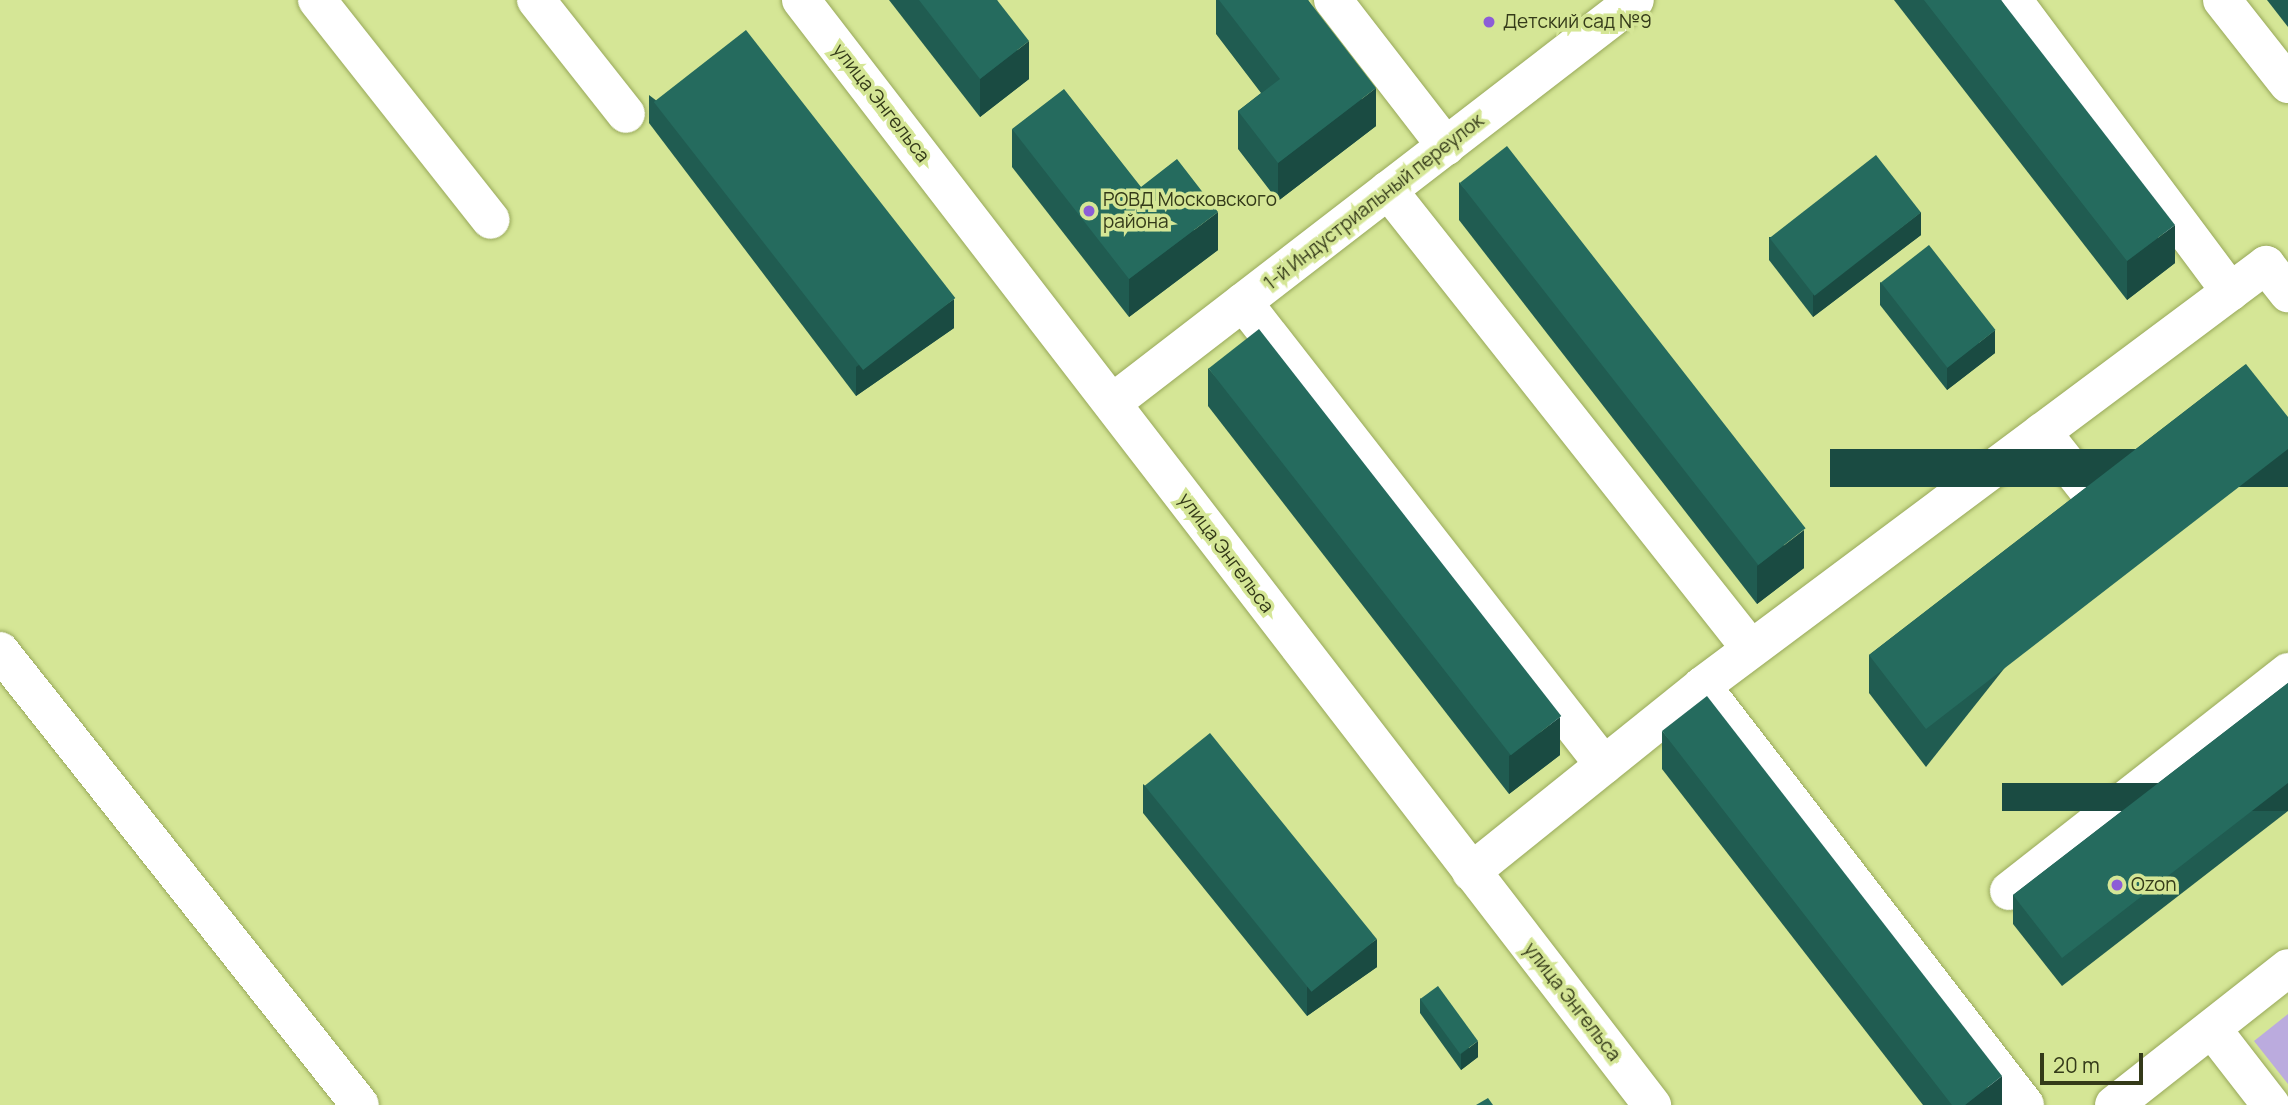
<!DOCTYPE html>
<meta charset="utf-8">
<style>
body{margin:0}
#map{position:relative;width:2288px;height:1105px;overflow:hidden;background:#d5e696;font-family:Manrope,sans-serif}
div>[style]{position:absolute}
.green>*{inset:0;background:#bbabde}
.roads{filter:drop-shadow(0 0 2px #98a85a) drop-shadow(0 0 2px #98a85a)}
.minor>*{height:38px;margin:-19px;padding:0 19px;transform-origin:19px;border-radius:19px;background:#fff}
.wall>*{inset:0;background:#205c51}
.shaded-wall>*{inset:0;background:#1a4b42;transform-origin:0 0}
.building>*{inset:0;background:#256b5e;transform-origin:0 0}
.dots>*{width:19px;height:19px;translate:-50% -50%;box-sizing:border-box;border:4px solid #d5e696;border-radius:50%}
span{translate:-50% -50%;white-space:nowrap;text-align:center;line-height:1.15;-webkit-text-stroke:7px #d5e696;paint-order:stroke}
.poi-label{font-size:19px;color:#343a19}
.left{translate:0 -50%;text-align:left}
.street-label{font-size:19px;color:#343a19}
.scale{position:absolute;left:2040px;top:1053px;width:103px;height:32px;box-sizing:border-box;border:4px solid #343a19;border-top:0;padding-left:9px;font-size:21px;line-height:24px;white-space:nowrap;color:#343a19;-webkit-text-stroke:5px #d5e696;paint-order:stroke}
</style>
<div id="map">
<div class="green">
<i style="clip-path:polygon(2288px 1014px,2288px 1084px,2254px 1041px)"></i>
</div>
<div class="roads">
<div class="minor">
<i style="left:317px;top:0;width:280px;rotate:51.7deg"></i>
<i style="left:536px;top:0;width:145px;rotate:51.7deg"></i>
<i style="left:801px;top:0;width:1395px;rotate:52.4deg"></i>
<i style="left:1333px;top:0;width:185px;rotate:52.3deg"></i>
<i style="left:2013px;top:0;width:364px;rotate:53.3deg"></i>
<i style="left:2222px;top:0;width:107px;rotate:51.8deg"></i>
<i style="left:1388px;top:190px;width:585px;rotate:51.66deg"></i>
<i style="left:1243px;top:302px;width:587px;rotate:52.06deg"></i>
<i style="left:1112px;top:403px;width:660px;rotate:-37.62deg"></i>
<i style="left:2042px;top:432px;width:85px;rotate:51.7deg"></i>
<i style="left:0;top:651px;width:579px;rotate:51.59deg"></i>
<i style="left:1702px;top:686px;width:529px;rotate:52.37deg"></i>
<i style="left:1471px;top:872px;width:297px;rotate:-38.8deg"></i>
<i style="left:1702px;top:686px;width:704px;rotate:-36.74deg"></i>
<i style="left:2266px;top:265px;width:36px;rotate:52deg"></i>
<i style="left:2009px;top:891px;width:355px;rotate:-38.1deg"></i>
<i style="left:2212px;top:1029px;width:96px;rotate:52.2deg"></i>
<i style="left:2114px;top:1105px;width:221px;rotate:-38.2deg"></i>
</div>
</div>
<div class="wall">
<i style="clip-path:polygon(889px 0,997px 0,1029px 79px,980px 117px)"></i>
<i style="clip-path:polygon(1216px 0,1308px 0,1376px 126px,1278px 201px,1238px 149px,1238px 111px,1261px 93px,1216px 34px)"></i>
<i style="clip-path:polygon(1894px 0,2001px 0,2175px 263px,2127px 300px)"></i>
<i style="clip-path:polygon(2267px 0,2288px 0,2288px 27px)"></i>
<i style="clip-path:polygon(649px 95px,954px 328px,856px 396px,649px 123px)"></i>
<i style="clip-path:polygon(1012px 129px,1141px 187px,1218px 250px,1129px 317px,1012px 167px)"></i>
<i style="clip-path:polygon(1459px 182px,1804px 568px,1757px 604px,1459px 220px)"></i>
<i style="clip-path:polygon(1921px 235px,1813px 317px,1769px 260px,1769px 237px)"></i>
<i style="clip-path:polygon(1880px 282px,1995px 353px,1947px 390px,1880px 305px)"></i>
<i style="clip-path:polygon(2246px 364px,1926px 767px,1869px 693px,1869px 655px)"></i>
<i style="clip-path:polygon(1208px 368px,1560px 755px,1509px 794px,1208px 406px)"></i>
<i style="clip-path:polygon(2288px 683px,2288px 811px,2062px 986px,2013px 924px,2013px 895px)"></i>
<i style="clip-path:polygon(1662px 731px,2002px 1105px,1923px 1105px,1662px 769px)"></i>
<i style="clip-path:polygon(1143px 784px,1377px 967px,1307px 1016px,1143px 813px)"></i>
<i style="clip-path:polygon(1420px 998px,1478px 1057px,1461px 1070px,1420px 1013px)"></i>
</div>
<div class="shaded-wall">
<i style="clip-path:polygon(1029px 41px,1029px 79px,980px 117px,980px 79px)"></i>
<i style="clip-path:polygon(1376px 88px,1376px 126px,1278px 201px,1278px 163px)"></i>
<i style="clip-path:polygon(1218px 212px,1218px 250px,1129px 317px,1129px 279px)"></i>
<i style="clip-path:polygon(1921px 212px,1921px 235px,1813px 317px,1813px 295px)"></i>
<i style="clip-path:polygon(2175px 225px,2175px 263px,2127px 300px,2127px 261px)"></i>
<i style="clip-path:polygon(954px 299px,954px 328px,856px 396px,856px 367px)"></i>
<i style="clip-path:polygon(1995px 330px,1995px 353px,1947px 390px,1947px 368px)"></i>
<i style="left:2288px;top:449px;width:38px;height:458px;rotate:90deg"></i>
<i style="clip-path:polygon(1804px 530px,1804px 568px,1757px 604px,1757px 566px)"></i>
<i style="clip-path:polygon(1560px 717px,1560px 755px,1509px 794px,1509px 756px)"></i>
<i style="left:2288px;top:783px;width:28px;height:286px;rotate:90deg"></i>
<i style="clip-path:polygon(1377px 939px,1377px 967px,1307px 1016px,1307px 987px)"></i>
<i style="clip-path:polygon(1478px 1041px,1478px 1057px,1461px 1070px,1461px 1054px)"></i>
<i style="clip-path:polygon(2002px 1076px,2002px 1105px,1965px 1105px)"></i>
</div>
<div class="building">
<i style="clip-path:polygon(919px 0,997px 0,1029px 41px,980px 79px)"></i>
<i style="clip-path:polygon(1219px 0,1308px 0,1376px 88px,1278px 163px,1238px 111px,1280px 79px)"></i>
<i style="clip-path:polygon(1924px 0,2001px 0,2175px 225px,2127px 261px)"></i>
<i style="left:746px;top:30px;width:340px;height:117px;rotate:52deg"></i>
<i style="clip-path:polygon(1064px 89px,1141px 187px,1177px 159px,1218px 212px,1129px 279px,1012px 129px)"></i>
<i style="left:1507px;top:146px;width:485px;height:60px;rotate:52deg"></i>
<i style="left:1876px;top:155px;width:73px;height:135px;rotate:52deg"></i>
<i style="left:1929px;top:245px;width:108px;height:61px;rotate:52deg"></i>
<i style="left:1259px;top:329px;width:491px;height:64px;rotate:52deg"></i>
<i style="clip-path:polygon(2246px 364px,2288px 417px,2288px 449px,1926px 729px,1869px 655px)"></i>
<i style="clip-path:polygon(2288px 683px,2288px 783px,2062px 958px,2013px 895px)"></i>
<i style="clip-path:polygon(1707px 696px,2002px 1076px,1965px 1105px,1952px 1105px,1662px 731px)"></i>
<i style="left:1210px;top:733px;width:265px;height:84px;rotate:51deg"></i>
<i style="left:1438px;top:986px;width:68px;height:22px;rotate:54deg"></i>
<i style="clip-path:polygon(1488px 1098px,1493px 1105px,1476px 1105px)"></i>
</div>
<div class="dots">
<i style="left:1489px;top:22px;background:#8c5dd7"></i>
<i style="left:1089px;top:211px;background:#8c5dd7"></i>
<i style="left:2117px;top:885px;background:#8c5dd7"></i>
</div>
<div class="poi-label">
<span class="left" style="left:1503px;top:22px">Детский сад №9</span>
<span class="left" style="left:1103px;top:211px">РОВД Московского<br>района</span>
<span class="left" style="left:2131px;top:885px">Ozon</span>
</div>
<div class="street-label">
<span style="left:881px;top:103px;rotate:52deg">улица Энгельса</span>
<span style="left:1374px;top:202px;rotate:-38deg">1-й Индустриальный переулок</span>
<span style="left:1226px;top:553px;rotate:53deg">улица Энгельса</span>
<span style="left:1572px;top:1002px;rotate:52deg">улица Энгельса</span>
</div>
<div class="scale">20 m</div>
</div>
